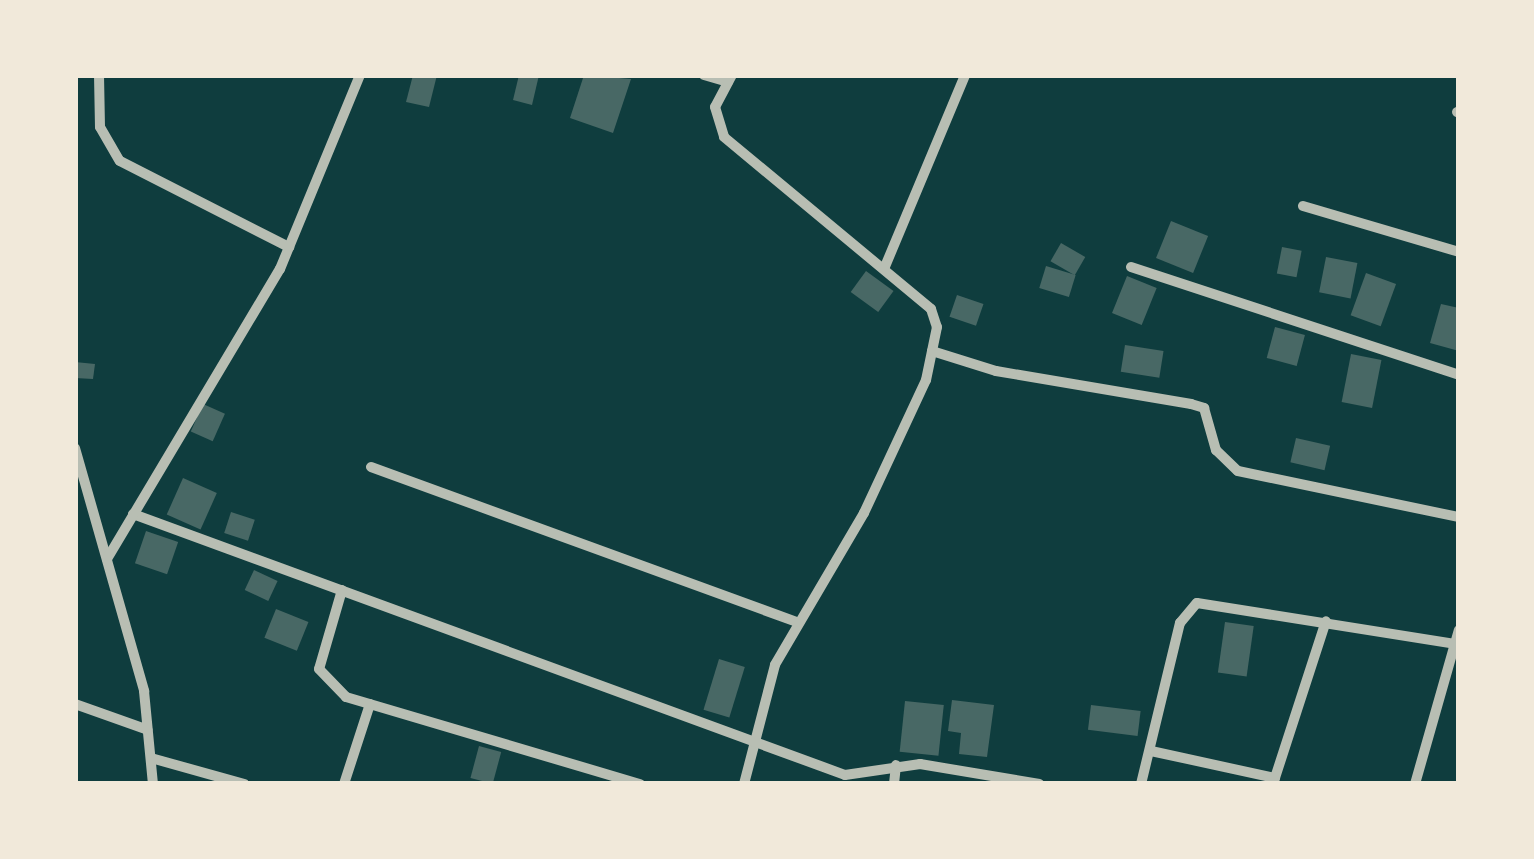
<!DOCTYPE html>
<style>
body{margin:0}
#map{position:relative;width:1534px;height:859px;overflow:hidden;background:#0f3d3e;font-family:Literata,serif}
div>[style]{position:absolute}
.building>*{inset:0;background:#486865;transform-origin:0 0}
.minor>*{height:10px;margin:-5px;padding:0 5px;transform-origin:5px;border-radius:5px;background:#b8beb3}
span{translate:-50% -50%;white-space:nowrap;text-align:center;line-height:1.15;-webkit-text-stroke:8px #f1e9da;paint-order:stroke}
.frame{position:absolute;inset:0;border:78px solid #f1e9da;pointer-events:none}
</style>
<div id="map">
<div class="building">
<i style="clip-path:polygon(413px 75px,437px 75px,429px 107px,406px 102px)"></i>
<i style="clip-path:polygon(519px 75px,539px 75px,532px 105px,513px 100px)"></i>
<i style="clip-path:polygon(584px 75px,631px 79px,613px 133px,570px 118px)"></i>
<i style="left:1171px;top:221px;width:40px;height:40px;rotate:22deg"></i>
<i style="left:1061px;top:243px;width:28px;height:21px;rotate:30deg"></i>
<i style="left:1282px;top:247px;width:20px;height:27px;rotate:11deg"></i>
<i style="left:1326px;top:257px;width:32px;height:36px;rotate:11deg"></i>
<i style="left:1046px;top:266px;width:31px;height:23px;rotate:17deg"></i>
<i style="left:866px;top:271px;width:34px;height:26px;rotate:36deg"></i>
<i style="left:1366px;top:273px;width:32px;height:45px;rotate:20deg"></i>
<i style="left:1127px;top:276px;width:32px;height:40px;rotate:22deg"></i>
<i style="left:957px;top:295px;width:28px;height:23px;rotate:19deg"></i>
<i style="clip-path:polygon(1441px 304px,1459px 308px,1459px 351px,1430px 343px)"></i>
<i style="left:1275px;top:327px;width:31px;height:32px;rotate:15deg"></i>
<i style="left:1125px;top:345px;width:39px;height:27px;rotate:9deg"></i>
<i style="left:1351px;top:354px;width:31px;height:49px;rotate:11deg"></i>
<i style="clip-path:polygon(75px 362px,95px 364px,93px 379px,75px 378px)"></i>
<i style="left:203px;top:404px;width:24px;height:30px;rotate:24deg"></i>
<i style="left:1296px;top:438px;width:35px;height:25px;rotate:13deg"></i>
<i style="left:183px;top:478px;width:37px;height:40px;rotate:24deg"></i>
<i style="left:231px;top:512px;width:25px;height:22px;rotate:18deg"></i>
<i style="left:146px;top:531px;width:34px;height:34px;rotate:19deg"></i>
<i style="left:254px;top:570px;width:26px;height:22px;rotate:25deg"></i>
<i style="left:276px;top:609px;width:35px;height:31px;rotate:22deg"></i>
<i style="left:1225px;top:622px;width:29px;height:51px;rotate:8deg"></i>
<i style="left:719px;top:659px;width:27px;height:53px;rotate:17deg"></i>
<i style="clip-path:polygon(952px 700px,994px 705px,987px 757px,959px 754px,961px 733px,948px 731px)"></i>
<i style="left:905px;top:701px;width:39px;height:51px;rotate:6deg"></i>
<i style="left:1091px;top:705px;width:50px;height:25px;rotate:7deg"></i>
<i style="left:479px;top:746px;width:23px;height:33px;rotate:15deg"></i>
</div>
<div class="minor">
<i style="left:99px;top:75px;width:52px;rotate:88.9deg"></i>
<i style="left:100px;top:127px;width:39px;rotate:60deg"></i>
<i style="left:120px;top:161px;width:190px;rotate:27deg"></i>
<i style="left:704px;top:75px;width:25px;rotate:16deg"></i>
<i style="left:732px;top:75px;width:36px;rotate:118deg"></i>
<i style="left:715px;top:107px;width:31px;rotate:73deg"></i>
<i style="left:724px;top:137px;width:269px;rotate:39.7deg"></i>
<i style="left:931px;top:309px;width:19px;rotate:72deg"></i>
<i style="left:937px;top:327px;width:54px;rotate:101.7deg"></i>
<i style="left:926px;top:380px;width:147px;rotate:115deg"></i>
<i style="left:864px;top:513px;width:176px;rotate:120.4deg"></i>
<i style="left:775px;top:665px;width:123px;rotate:104.6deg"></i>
<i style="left:1457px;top:112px;width:2px;rotate:27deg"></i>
<i style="left:1303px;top:206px;width:163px;rotate:16.4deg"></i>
<i style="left:1131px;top:267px;width:345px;rotate:18.2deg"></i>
<i style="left:884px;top:269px;width:210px;rotate:-67.3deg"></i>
<i style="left:932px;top:351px;width:67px;rotate:17.4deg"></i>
<i style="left:996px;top:371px;width:198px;rotate:9.6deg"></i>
<i style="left:1191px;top:404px;width:14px;rotate:17deg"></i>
<i style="left:1204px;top:408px;width:44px;rotate:74.1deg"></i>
<i style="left:1216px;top:450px;width:30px;rotate:44deg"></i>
<i style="left:1238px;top:471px;width:226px;rotate:11.8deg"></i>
<i style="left:75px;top:448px;width:253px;rotate:74.1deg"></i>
<i style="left:144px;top:691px;width:93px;rotate:84.5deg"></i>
<i style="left:371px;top:467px;width:452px;rotate:20deg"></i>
<i style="left:133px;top:514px;width:758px;rotate:20.13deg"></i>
<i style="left:845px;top:775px;width:76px;rotate:-8.3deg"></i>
<i style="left:920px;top:764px;width:121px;rotate:9.5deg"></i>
<i style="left:107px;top:559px;width:338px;rotate:-59.2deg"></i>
<i style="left:280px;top:269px;width:210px;rotate:-67.6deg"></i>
<i style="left:342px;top:590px;width:82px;rotate:106.2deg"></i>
<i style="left:319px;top:669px;width:39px;rotate:46deg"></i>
<i style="left:346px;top:697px;width:307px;rotate:16.5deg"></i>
<i style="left:75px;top:704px;width:77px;rotate:19.6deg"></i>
<i style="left:1151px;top:751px;width:127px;rotate:12.3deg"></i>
<i style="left:151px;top:758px;width:97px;rotate:15.6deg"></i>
<i style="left:344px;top:784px;width:84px;rotate:-72deg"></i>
<i style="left:894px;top:784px;width:19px;rotate:-84deg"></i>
<i style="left:1141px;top:784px;width:166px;rotate:-76.4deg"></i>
<i style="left:1180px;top:623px;width:26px;rotate:-50deg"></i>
<i style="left:1197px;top:603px;width:261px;rotate:9deg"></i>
<i style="left:1273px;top:784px;width:171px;rotate:-72deg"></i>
<i style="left:1415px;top:784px;width:160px;rotate:-74.1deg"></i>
</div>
<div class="frame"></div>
</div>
